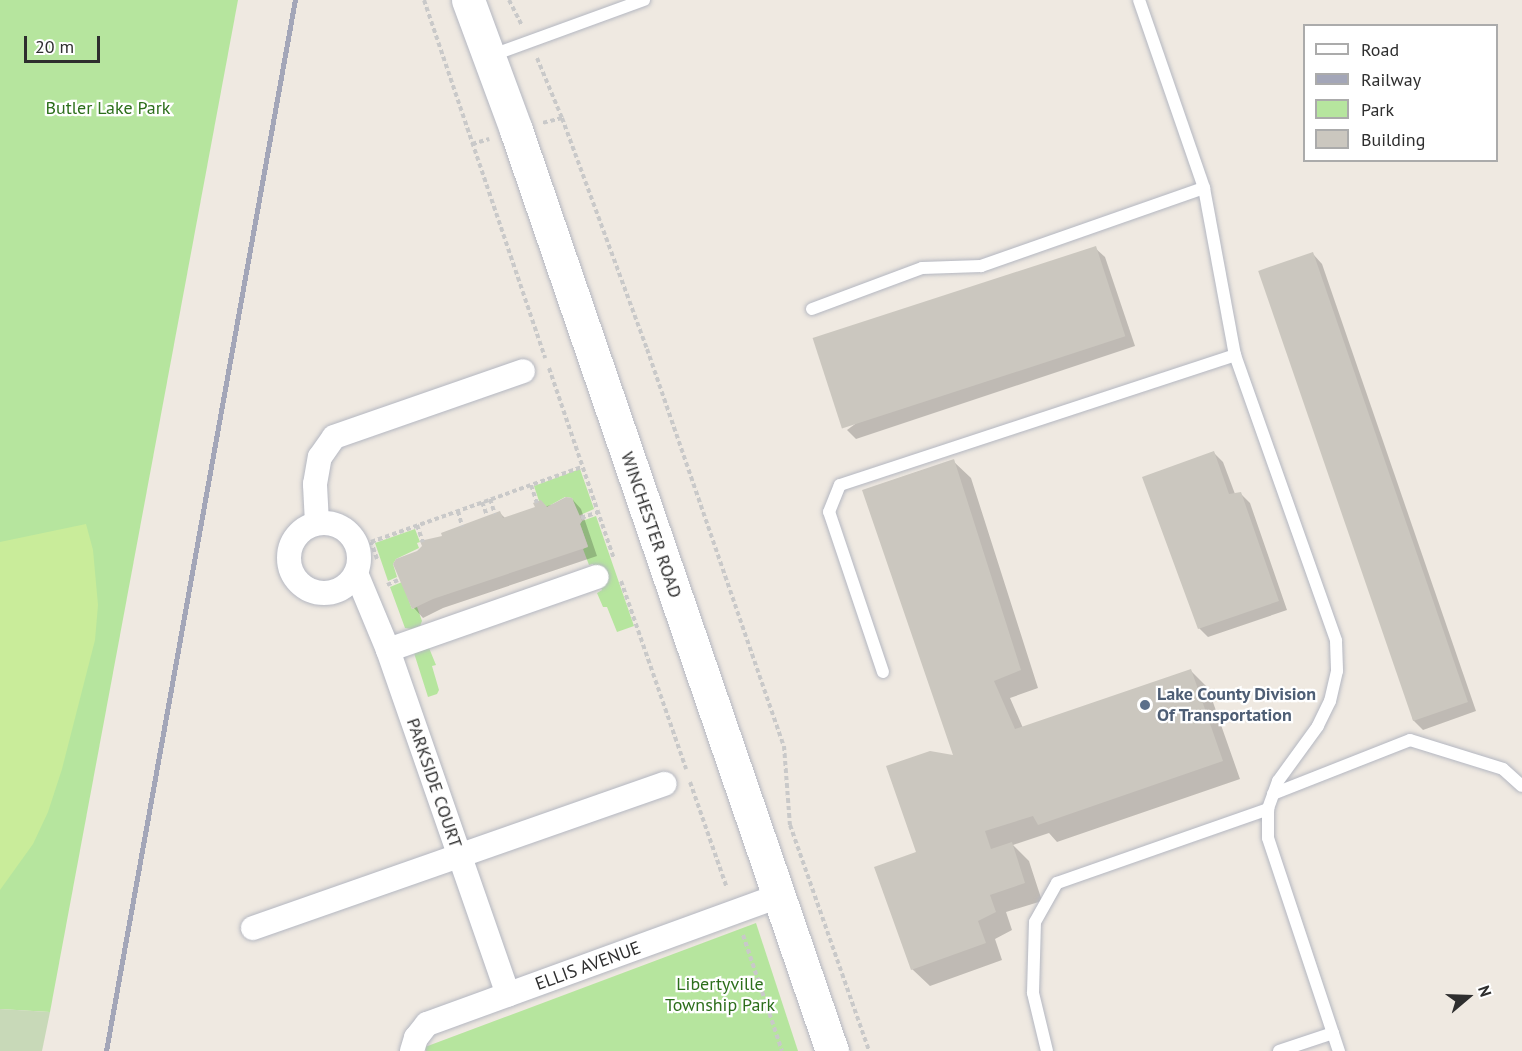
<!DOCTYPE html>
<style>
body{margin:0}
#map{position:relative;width:1522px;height:1051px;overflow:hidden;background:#efe9e1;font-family:"PT Sans",sans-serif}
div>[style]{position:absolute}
.green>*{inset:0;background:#b6e59e}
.cemetery>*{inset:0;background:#c8d9b8}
.pitch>*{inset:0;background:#c9ec9a}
.shadow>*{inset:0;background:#0003}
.building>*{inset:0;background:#cbc7bf;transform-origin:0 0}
.path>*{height:4px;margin-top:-2px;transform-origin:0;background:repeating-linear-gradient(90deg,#c9c9c9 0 4.5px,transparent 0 7.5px)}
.roads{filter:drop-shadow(0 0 2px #b4b7c1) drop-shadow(0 0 2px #b4b7c1)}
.lane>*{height:12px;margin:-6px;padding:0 6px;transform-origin:6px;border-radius:6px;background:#fff}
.street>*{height:24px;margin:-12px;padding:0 12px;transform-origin:12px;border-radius:12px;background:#fff}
.street>.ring{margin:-12px;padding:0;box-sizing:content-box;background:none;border:24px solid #fff;border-radius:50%}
.secondary>*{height:33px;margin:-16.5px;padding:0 16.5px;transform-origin:16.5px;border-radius:16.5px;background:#fff}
.rail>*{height:4.5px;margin:-2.25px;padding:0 2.25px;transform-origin:2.25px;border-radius:2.25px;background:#a3a6b8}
.dots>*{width:16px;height:16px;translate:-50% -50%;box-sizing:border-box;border:3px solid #fff;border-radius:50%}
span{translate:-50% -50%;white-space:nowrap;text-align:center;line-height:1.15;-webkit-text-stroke:4.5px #fff;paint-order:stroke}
.park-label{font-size:18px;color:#2c6e1b}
.street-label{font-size:18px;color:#2e2e2e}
.service-label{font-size:18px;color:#4e5e75;font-weight:700}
.left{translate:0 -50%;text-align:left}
.legend{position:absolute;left:1303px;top:24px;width:195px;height:138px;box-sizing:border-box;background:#fff;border:2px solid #ababab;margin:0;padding:8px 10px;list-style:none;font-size:18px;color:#2e2e2e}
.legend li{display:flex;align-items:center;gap:12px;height:30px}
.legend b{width:30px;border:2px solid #ababab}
.north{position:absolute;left:1438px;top:967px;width:60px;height:60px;-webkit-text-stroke:4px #fff;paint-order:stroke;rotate:71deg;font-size:16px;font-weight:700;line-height:24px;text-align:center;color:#2e2e2e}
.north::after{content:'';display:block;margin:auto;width:21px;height:27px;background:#2e2e2e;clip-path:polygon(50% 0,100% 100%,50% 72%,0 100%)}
.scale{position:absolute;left:24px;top:36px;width:76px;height:27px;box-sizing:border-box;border:3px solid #2e2e2e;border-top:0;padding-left:8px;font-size:18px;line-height:21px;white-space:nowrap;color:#2e2e2e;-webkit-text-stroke:4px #fff;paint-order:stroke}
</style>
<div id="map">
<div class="green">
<i style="clip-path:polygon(0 0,238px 0,50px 1012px,0 1009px)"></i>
<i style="clip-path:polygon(580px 469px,594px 509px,578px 516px,572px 498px,565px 497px,547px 507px,539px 501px,534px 486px)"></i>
<i style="clip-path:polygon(596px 516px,634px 626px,617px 632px,607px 607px,603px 607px,597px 593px,602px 590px,593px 564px,589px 565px,583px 549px,588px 546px,580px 524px,582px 521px)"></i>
<i style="clip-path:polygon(415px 529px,420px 542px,417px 543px,419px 548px,396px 559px,393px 564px,397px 577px,388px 581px,375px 543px)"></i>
<i style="clip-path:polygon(402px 582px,412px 609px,417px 607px,422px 621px,420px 626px,411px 629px,405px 628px,390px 587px)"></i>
<i style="clip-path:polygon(429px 648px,436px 665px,432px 666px,439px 690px,437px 694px,428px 697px,414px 653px)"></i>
<i style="clip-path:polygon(756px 923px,798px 1051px,426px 1051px,425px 1047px)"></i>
</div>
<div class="cemetery">
<i style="clip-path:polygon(0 1009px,50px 1012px,42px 1051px,0 1051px)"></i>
</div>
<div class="pitch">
<i style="clip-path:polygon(86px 524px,93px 550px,98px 605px,95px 640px,62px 769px,48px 812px,33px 844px,0 890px,0 542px)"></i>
</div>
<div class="shadow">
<i style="clip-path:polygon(1095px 248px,1105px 257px,1135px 346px,856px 439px,847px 430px)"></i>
<i style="clip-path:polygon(1313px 254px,1322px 264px,1476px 711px,1423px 730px,1413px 720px)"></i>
<i style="clip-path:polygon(1214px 453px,1223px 462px,1235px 494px,1240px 493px,1250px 503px,1287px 610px,1208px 637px,1199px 628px)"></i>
<i style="clip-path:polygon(953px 461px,971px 478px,1038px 688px,1010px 698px,1023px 728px,1191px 671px,1208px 688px,1240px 779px,1057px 842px,1049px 833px,1013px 845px,1029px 861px,1042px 901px,1006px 912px,1012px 930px,995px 939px,1002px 960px,930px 986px,912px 969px,918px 853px,955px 757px)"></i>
<i style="clip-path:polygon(572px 499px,581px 509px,597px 556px,443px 608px,423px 618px,414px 608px,417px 552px,424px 547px,500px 513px,505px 518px)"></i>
</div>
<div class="building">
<i style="left:1096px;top:246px;width:95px;height:298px;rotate:72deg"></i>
<i style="left:1313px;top:252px;width:476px;height:58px;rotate:71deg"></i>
<i style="clip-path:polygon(1214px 451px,1229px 494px,1241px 492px,1279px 601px,1198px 629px,1142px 477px)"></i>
<i style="clip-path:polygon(954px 459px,1021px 670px,994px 681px,1015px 729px,1191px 669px,1223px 761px,1038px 825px,1033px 816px,985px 831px,991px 849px,1012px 842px,1025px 883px,990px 895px,996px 912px,978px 921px,986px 943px,911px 970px,874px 867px,916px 852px,886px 766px,930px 751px,953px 755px,862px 490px)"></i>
<i style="clip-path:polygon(566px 497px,572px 498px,582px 521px,580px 524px,588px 547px,433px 599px,412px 609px,393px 564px,396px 559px,417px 551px,422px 546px,420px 541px,442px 536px,441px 533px,500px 511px,503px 518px,535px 507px,533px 503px,541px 500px,547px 507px)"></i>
</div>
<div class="path">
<i style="left:424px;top:0;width:378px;rotate:71.3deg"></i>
<i style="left:509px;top:0;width:29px;rotate:63deg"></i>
<i style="left:537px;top:58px;width:65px;rotate:67.4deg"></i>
<i style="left:562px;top:118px;width:21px;rotate:166deg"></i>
<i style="left:562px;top:118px;width:246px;rotate:69.8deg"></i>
<i style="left:647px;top:349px;width:420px;rotate:71deg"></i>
<i style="left:784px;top:746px;width:79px;rotate:85.7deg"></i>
<i style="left:790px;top:825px;width:239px;rotate:70.7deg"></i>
<i style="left:472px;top:144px;width:18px;rotate:-16deg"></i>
<i style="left:549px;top:368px;width:202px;rotate:71.2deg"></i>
<i style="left:531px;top:485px;width:19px;rotate:72deg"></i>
<i style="left:490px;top:499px;width:16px;rotate:72deg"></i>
<i style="left:482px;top:502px;width:15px;rotate:70deg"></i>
<i style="left:458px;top:511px;width:16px;rotate:75deg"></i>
<i style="left:581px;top:518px;width:18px;rotate:-19deg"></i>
<i style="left:417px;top:525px;width:18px;rotate:71deg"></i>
<i style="left:377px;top:559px;width:18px;rotate:-109deg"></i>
<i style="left:371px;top:542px;width:224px;rotate:-19.6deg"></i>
<i style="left:621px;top:581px;width:199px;rotate:70.9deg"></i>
<i style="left:387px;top:585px;width:12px;rotate:-24deg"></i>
<i style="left:690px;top:782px;width:112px;rotate:70.8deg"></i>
<i style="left:743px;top:935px;width:122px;rotate:71.4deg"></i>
</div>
<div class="roads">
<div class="lane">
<i style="left:1139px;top:0;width:199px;rotate:70.9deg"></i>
<i style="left:1204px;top:188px;width:170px;rotate:79.5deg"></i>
<i style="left:1235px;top:355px;width:303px;rotate:70.5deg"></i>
<i style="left:1336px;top:641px;width:30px;rotate:88deg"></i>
<i style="left:1337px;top:671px;width:31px;rotate:103deg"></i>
<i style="left:1330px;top:701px;width:28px;rotate:116deg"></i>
<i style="left:1318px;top:726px;width:68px;rotate:126deg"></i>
<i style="left:1278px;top:781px;width:30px;rotate:110deg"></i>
<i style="left:1268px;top:809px;width:29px;rotate:90deg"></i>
<i style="left:1268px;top:838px;width:225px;rotate:71.6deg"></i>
<i style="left:490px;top:56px;width:164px;rotate:-20deg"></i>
<i style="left:812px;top:309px;width:117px;rotate:-20.4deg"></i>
<i style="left:922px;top:268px;width:59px;rotate:-1.9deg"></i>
<i style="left:981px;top:266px;width:236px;rotate:-19.3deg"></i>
<i style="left:883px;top:672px;width:169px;rotate:-108.6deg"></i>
<i style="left:829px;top:512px;width:29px;rotate:-68deg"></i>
<i style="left:840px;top:485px;width:416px;rotate:-18.2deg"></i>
<i style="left:1273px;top:794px;width:147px;rotate:-21.5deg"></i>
<i style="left:1410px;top:740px;width:97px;rotate:17.3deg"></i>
<i style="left:1503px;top:769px;width:25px;rotate:42deg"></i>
<i style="left:1047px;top:1051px;width:60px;rotate:-103.6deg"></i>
<i style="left:1033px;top:993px;width:71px;rotate:-88.4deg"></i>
<i style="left:1035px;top:922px;width:45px;rotate:-60.6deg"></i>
<i style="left:1057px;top:883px;width:224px;rotate:-19.3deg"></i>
<i style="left:1279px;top:1051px;width:57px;rotate:-18.4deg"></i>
</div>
<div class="street">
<i class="ring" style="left:289px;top:523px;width:46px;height:46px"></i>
<i style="left:317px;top:523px;width:39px;rotate:-93deg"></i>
<i style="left:315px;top:484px;width:27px;rotate:-80deg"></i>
<i style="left:320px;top:457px;width:24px;rotate:-55deg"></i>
<i style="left:334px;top:437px;width:200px;rotate:-19.2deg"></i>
<i style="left:356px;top:573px;width:83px;rotate:67.4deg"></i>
<i style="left:388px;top:650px;width:365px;rotate:70.8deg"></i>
<i style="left:388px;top:650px;width:221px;rotate:-19.3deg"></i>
<i style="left:253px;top:928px;width:436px;rotate:-19.3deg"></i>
<i style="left:412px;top:1051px;width:14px;rotate:-73deg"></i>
<i style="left:416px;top:1038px;width:18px;rotate:-52deg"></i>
<i style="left:427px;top:1024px;width:375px;rotate:-20deg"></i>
</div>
<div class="secondary">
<i style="left:468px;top:0;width:139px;rotate:69.7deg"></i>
<i style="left:516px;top:130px;width:974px;rotate:71.06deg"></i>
</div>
</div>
<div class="rail">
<i style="left:106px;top:1051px;width:1068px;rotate:-79.81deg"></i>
</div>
<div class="dots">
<i style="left:1145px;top:705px;background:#5c6f8a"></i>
</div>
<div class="park-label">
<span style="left:108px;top:108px">Butler Lake Park</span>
<span style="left:720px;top:995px">Libertyville<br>Township Park</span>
</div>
<div class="street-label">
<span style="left:651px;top:525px;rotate:71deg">WINCHESTER ROAD</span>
<span style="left:434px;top:783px;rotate:71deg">PARKSIDE COURT</span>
<span style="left:588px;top:966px;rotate:-20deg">ELLIS AVENUE</span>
</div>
<div class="service-label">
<span class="left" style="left:1157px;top:705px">Lake County Division<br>Of Transportation</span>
</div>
<ul class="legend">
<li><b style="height:8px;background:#fff"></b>Road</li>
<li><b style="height:8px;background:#a3a6b8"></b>Railway</li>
<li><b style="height:16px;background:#b6e59e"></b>Park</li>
<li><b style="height:16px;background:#cbc7bf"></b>Building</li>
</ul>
<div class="north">N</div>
<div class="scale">20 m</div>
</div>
